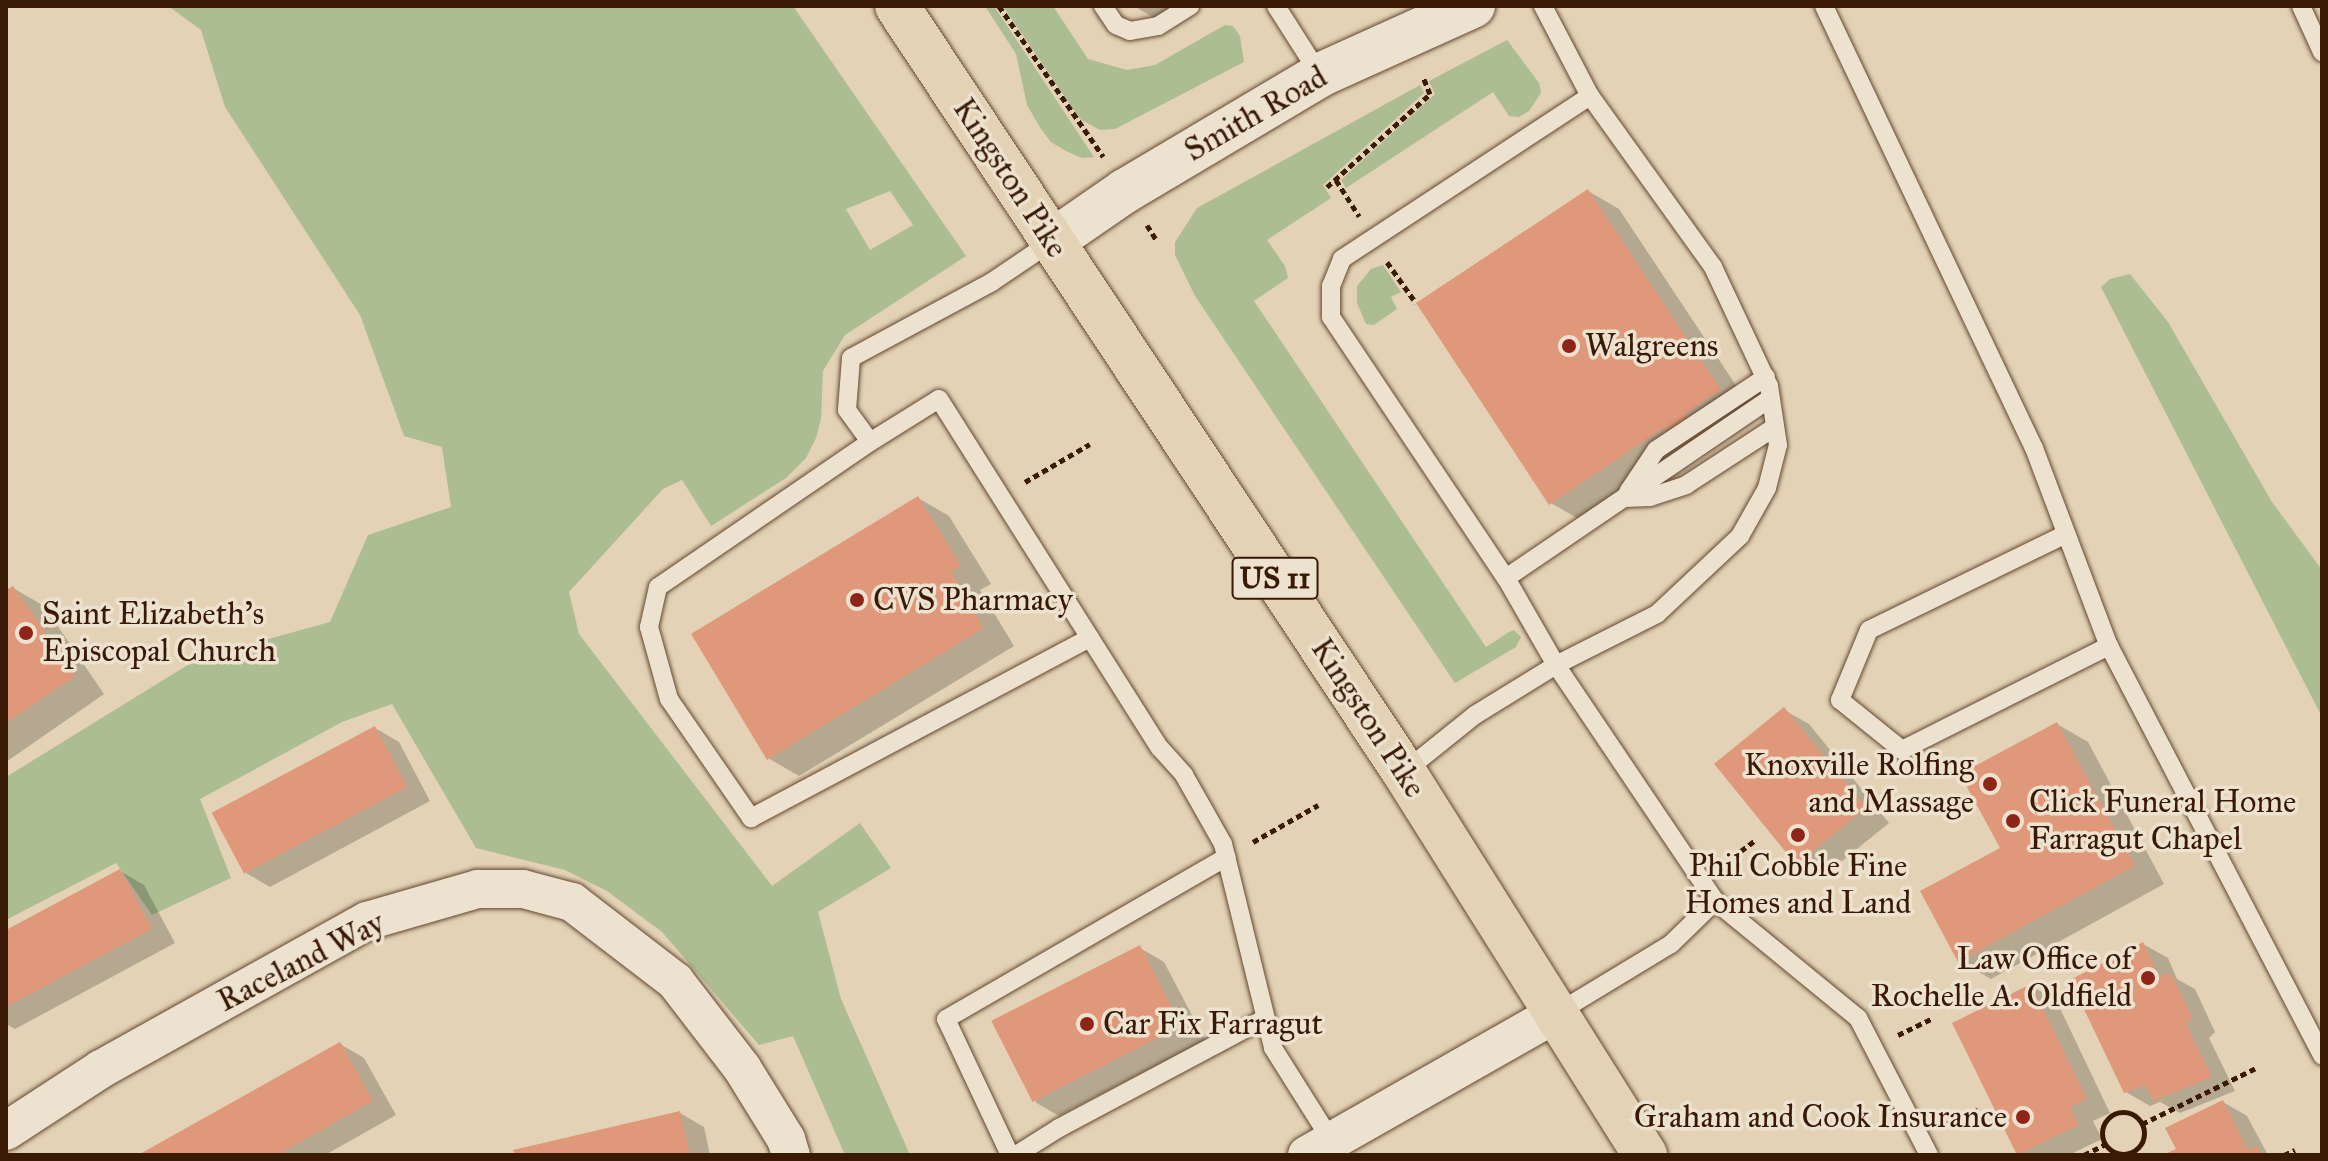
<!DOCTYPE html>
<style>
body{margin:0}
#map{position:relative;width:2328px;height:1161px;overflow:hidden;background:#e3d2b5;font-family:"IM FELL Great Primer",serif}
div>[style]{position:absolute}
.green>*{inset:0;background:#adbd92}
.shadow>*{inset:0;background:#0003}
.building>*{inset:0;background:#e0987a;transform-origin:0 0}
.path>*{height:5px;margin-top:-2.5px;transform-origin:0;background:repeating-linear-gradient(90deg,#391a05 0 6px,transparent 0 10px)}
.path>.ring{margin:-2.5px;padding:0;box-sizing:content-box;background:none;border:5px solid #391a05;border-radius:50%}
.roads{filter:drop-shadow(0 0 2px #644831) drop-shadow(0 0 2px #644831)}
.service>*{height:18px;margin:-9px;padding:0 9px;transform-origin:9px;border-radius:9px;background:#ede2cf}
.minor>*{height:38px;margin:-19px;padding:0 19px;transform-origin:19px;border-radius:19px;background:#ede2cf}
.tertiary>*{height:44px;margin:-22px;padding:0 22px;transform-origin:22px;border-radius:22px;background:#ede2cf}
.primary>*{height:44px;margin:-22px;padding:0 22px;transform-origin:22px;border-radius:22px;background:#e3d2b5}
.dots>*{width:22px;height:22px;translate:-50% -50%;box-sizing:border-box;border:4px solid #ede2cf;border-radius:50%}
span{translate:-50% -50%;white-space:nowrap;text-align:center;line-height:1.15;-webkit-text-stroke:7px #ede2cf;paint-order:stroke}
.shield-label span{padding:2px 6px;background:#ede2cf;border:2px solid;border-radius:6px;-webkit-text-stroke-width:0}
.shield-label{font-size:30px;color:#391a05;font-weight:700}
.street-label{font-size:32px;color:#391a05}
.poi-label{font-size:32px;color:#391a05}
.left{translate:0 -50%;text-align:left}
.right{translate:-100% -50%;text-align:right}
.frame{position:absolute;inset:0;border:8px solid #391a05;pointer-events:none}
</style>
<div id="map">
<div class="green">
<i style="clip-path:polygon(evenodd,168px 6px,793px 6px,966px 256px,845px 335px,823px 371px,821px 419px,816px 438px,806px 458px,786px 478px,711px 526px,682px 480px,663px 489px,569px 592px,579px 634px,772px 886px,860px 823px,891px 868px,818px 912px,841px 999px,910px 1155px,845px 1155px,793px 1036px,759px 1045px,662px 932px,607px 891px,565px 870px,476px 848px,392px 704px,342px 722px,200px 799px,231px 878px,152px 915px,116px 863px,6px 920px,6px 777px,199px 658px,330px 622px,368px 535px,451px 507px,442px 447px,404px 436px,360px 315px,225px 107px,201px 30px,168px 6px,890px 191px,913px 225px,870px 250px,846px 209px,890px 191px)"></i>
<i style="clip-path:polygon(985px 6px,994px 6px,1094px 157px,1082px 158px,1066px 151px,1051px 142px,1041px 129px,1027px 105px,1016px 54px)"></i>
<i style="clip-path:polygon(1003px 6px,1053px 6px,1088px 59px,1127px 70px,1155px 65px,1225px 25px,1233px 26px,1240px 36px,1244px 62px,1115px 129px,1100px 130px,1080px 119px)"></i>
<i style="clip-path:polygon(1507px 40px,1539px 83px,1541px 93px,1529px 111px,1519px 117px,1509px 116px,1493px 92px,1346px 188px,1341px 180px,1435px 94px,1429px 81px)"></i>
<i style="clip-path:polygon(1420px 85px,1424px 93px,1323px 185px,1331px 198px,1267px 240px,1285px 266px,1288px 278px,1254px 301px,1486px 647px,1509px 632px,1514px 630px,1521px 637px,1516px 647px,1455px 683px,1195px 296px,1175px 255px,1175px 242px,1197px 208px)"></i>
<i style="clip-path:polygon(1383px 265px,1401px 292px,1391px 297px,1397px 309px,1374px 325px,1366px 324px,1357px 303px,1357px 286px,1371px 269px)"></i>
<i style="clip-path:polygon(2130px 274px,2168px 322px,2272px 502px,2322px 570px,2322px 717px,2101px 287px,2110px 279px)"></i>
</div>
<div class="shadow">
<i style="clip-path:polygon(1134px 6px,1191px 6px,1164px 24px)"></i>
<i style="clip-path:polygon(1588px 191px,1619px 209px,1751px 408px,1706px 438px,1713px 449px,1693px 462px,1686px 457px,1582px 521px,1551px 503px)"></i>
<i style="clip-path:polygon(918px 498px,949px 516px,991px 584px,980px 590px,1014px 646px,799px 776px,768px 758px)"></i>
<i style="clip-path:polygon(6px 588px,8px 591px,13px 588px,44px 606px,104px 694px,6px 762px)"></i>
<i style="clip-path:polygon(1784px 710px,1809px 724px,1889px 823px,1821px 878px,1796px 864px)"></i>
<i style="clip-path:polygon(2057px 724px,2088px 742px,2164px 884px,1991px 979px,1960px 961px,2002px 848px)"></i>
<i style="clip-path:polygon(375px 728px,399px 742px,430px 801px,270px 887px,246px 873px)"></i>
<i style="clip-path:polygon(120px 871px,144px 885px,175px 943px,15px 1029px,6px 1024px,6px 932px)"></i>
<i style="clip-path:polygon(2143px 944px,2168px 958px,2177px 979px,2195px 989px,2215px 1032px,2209px 1038px,2235px 1091px,2180px 1113px,2160px 1102px,2150px 1106px,2126px 1092px)"></i>
<i style="clip-path:polygon(1140px 948px,1164px 962px,1205px 1040px,1059px 1116px,1035px 1102px)"></i>
<i style="clip-path:polygon(2031px 986px,2056px 1000px,2110px 1113px,2093px 1121px,2102px 1139px,2069px 1155px,2019px 1154px)"></i>
<i style="clip-path:polygon(340px 1044px,364px 1058px,396px 1115px,325px 1155px,142px 1155px)"></i>
<i style="clip-path:polygon(2223px 1102px,2247px 1116px,2268px 1155px,2168px 1155px,2178px 1150px)"></i>
<i style="clip-path:polygon(680px 1113px,704px 1127px,710px 1155px,517px 1155px)"></i>
</div>
<div class="building">
<i style="clip-path:polygon(1588px 189px,1721px 390px,1686px 413px,1707px 444px,1684px 459px,1664px 428px,1549px 505px,1416px 303px)"></i>
<i style="clip-path:polygon(918px 496px,961px 566px,951px 572px,984px 628px,767px 760px,691px 634px)"></i>
<i style="clip-path:polygon(13px 586px,75px 676px,6px 723px,6px 590px)"></i>
<i style="left:1784px;top:707px;width:130px;height:90px;rotate:51deg"></i>
<i style="clip-path:polygon(2057px 722px,2135px 866px,1958px 962px,1920px 891px,2000px 848px,1960px 774px)"></i>
<i style="left:375px;top:726px;width:69px;height:185px;rotate:62deg"></i>
<i style="clip-path:polygon(120px 869px,152px 929px,6px 1007px,6px 930px)"></i>
<i style="clip-path:polygon(2143px 942px,2159px 976px,2171px 973px,2192px 1018px,2186px 1024px,2212px 1077px,2154px 1101px,2145px 1085px,2124px 1093px,2070px 980px)"></i>
<i style="left:1140px;top:945px;width:91px;height:167px;rotate:63deg"></i>
<i style="clip-path:polygon(2031px 984px,2087px 1099px,2070px 1107px,2079px 1125px,2017px 1155px,1952px 1023px)"></i>
<i style="clip-path:polygon(340px 1042px,373px 1101px,277px 1155px,138px 1155px)"></i>
<i style="clip-path:polygon(2223px 1100px,2248px 1150px,2257px 1146px,2261px 1155px,2163px 1155px,2176px 1149px,2165px 1128px)"></i>
<i style="clip-path:polygon(680px 1111px,690px 1155px,515px 1155px,513px 1150px)"></i>
</div>
<div class="path">
<i style="left:999px;top:6px;width:183px;rotate:55.3deg"></i>
<i style="left:1336px;top:180px;width:43px;rotate:57.4deg"></i>
<i style="left:1327px;top:187px;width:139px;rotate:-42.1deg"></i>
<i style="left:1430px;top:94px;width:18px;rotate:-112deg"></i>
<i style="left:1147px;top:225px;width:19px;rotate:58deg"></i>
<i style="left:1387px;top:262px;width:50px;rotate:54.7deg"></i>
<i style="left:1025px;top:482px;width:75px;rotate:-30.3deg"></i>
<i style="left:1253px;top:842px;width:75px;rotate:-29.6deg"></i>
<i style="left:1725px;top:863px;width:39px;rotate:-37deg"></i>
<i style="left:1898px;top:1035px;width:39px;rotate:-26deg"></i>
<i class="ring" style="left:2102px;top:1112px;width:37px;height:37px"></i>
<i style="left:1946px;top:1124px;width:35px;rotate:-24deg"></i>
<i style="left:2142px;top:1124px;width:127px;rotate:-26.2deg"></i>
<i style="left:2084px;top:1155px;width:25px;rotate:-27deg"></i>
<i style="left:2284px;top:1155px;width:12px;rotate:-24deg"></i>
</div>
<div class="roads">
<div class="service">
<i style="left:1103px;top:6px;width:23px;rotate:56deg"></i>
<i style="left:1116px;top:25px;width:15px;rotate:23deg"></i>
<i style="left:1130px;top:31px;width:28px;rotate:-10deg"></i>
<i style="left:1158px;top:26px;width:38px;rotate:-32deg"></i>
<i style="left:1276px;top:6px;width:82px;rotate:57.5deg"></i>
<i style="left:1824px;top:6px;width:489px;rotate:64.6deg"></i>
<i style="left:2034px;top:448px;width:212px;rotate:69.3deg"></i>
<i style="left:2109px;top:646px;width:462px;rotate:62.5deg"></i>
<i style="left:2301px;top:6px;width:51px;rotate:65.5deg"></i>
<i style="left:1590px;top:96px;width:297px;rotate:146.7deg"></i>
<i style="left:1342px;top:259px;width:29px;rotate:112deg"></i>
<i style="left:1331px;top:286px;width:31px;rotate:90deg"></i>
<i style="left:1331px;top:317px;width:314px;rotate:56.2deg"></i>
<i style="left:1506px;top:578px;width:100px;rotate:60.1deg"></i>
<i style="left:1556px;top:665px;width:285px;rotate:56deg"></i>
<i style="left:1715px;top:901px;width:185px;rotate:39.3deg"></i>
<i style="left:1858px;top:1018px;width:154px;rotate:62.6deg"></i>
<i style="left:1051px;top:242px;width:71px;rotate:145.9deg"></i>
<i style="left:992px;top:282px;width:160px;rotate:151.7deg"></i>
<i style="left:851px;top:358px;width:52px;rotate:94.4deg"></i>
<i style="left:847px;top:410px;width:39px;rotate:54deg"></i>
<i style="left:870px;top:442px;width:81px;rotate:-31.9deg"></i>
<i style="left:939px;top:399px;width:413px;rotate:57.7deg"></i>
<i style="left:1160px;top:748px;width:36px;rotate:48deg"></i>
<i style="left:1184px;top:775px;width:79px;rotate:60.5deg"></i>
<i style="left:1223px;top:844px;width:210px;rotate:76.2deg"></i>
<i style="left:1273px;top:1048px;width:115px;rotate:57.8deg"></i>
<i style="left:870px;top:442px;width:257px;rotate:145.6deg"></i>
<i style="left:658px;top:587px;width:41px;rotate:102.7deg"></i>
<i style="left:649px;top:627px;width:75px;rotate:74.5deg"></i>
<i style="left:669px;top:699px;width:145px;rotate:55.4deg"></i>
<i style="left:751px;top:818px;width:384px;rotate:-28deg"></i>
<i style="left:1628px;top:492px;width:50px;rotate:-56.3deg"></i>
<i style="left:1656px;top:450px;width:132px;rotate:-33.6deg"></i>
<i style="left:1624px;top:498px;width:26px;rotate:-2deg"></i>
<i style="left:1650px;top:497px;width:38px;rotate:-18deg"></i>
<i style="left:1686px;top:485px;width:106px;rotate:-33.1deg"></i>
<i style="left:2066px;top:534px;width:219px;rotate:154deg"></i>
<i style="left:1869px;top:630px;width:76px;rotate:112.5deg"></i>
<i style="left:1840px;top:700px;width:80px;rotate:38.9deg"></i>
<i style="left:1902px;top:750px;width:232px;rotate:-26.7deg"></i>
<i style="left:1506px;top:578px;width:320px;rotate:-34.2deg"></i>
<i style="left:1404px;top:772px;width:91px;rotate:-38.8deg"></i>
<i style="left:1475px;top:715px;width:95px;rotate:-31.7deg"></i>
<i style="left:1556px;top:665px;width:113px;rotate:-26.8deg"></i>
<i style="left:1657px;top:614px;width:114px;rotate:-43.2deg"></i>
<i style="left:1740px;top:536px;width:55px;rotate:-60.6deg"></i>
<i style="left:1767px;top:488px;width:44px;rotate:-75.7deg"></i>
<i style="left:1778px;top:445px;width:60px;rotate:-98.7deg"></i>
<i style="left:1769px;top:386px;width:132px;rotate:-115.2deg"></i>
<i style="left:1713px;top:267px;width:211px;rotate:-125.7deg"></i>
<i style="left:1590px;top:96px;width:102px;rotate:-117.6deg"></i>
<i style="left:1557px;top:1013px;width:133px;rotate:-31.2deg"></i>
<i style="left:1671px;top:944px;width:62px;rotate:-44.3deg"></i>
<i style="left:1010px;top:1155px;width:150px;rotate:-115.2deg"></i>
<i style="left:946px;top:1019px;width:324px;rotate:-30deg"></i>
<i style="left:1016px;top:1155px;width:51px;rotate:-32.1deg"></i>
<i style="left:1059px;top:1128px;width:234px;rotate:-28deg"></i>
</div>
<div class="minor">
<i style="left:6px;top:1131px;width:113px;rotate:-33.1deg"></i>
<i style="left:101px;top:1069px;width:304px;rotate:-29.1deg"></i>
<i style="left:367px;top:921px;width:116px;rotate:-16.1deg"></i>
<i style="left:478px;top:889px;width:45px"></i>
<i style="left:523px;top:889px;width:51px;rotate:14.9deg"></i>
<i style="left:572px;top:902px;width:130px;rotate:37.5deg"></i>
<i style="left:675px;top:981px;width:110px;rotate:52.4deg"></i>
<i style="left:742px;top:1068px;width:84px;rotate:58.2deg"></i>
<i style="left:786px;top:1139px;width:17px;rotate:73deg"></i>
<i style="left:1307px;top:1155px;width:288px;rotate:-29.6deg"></i>
</div>
<div class="tertiary">
<i style="left:1051px;top:242px;width:90px;rotate:-34.6deg"></i>
<i style="left:1125px;top:191px;width:227px;rotate:-30.7deg"></i>
<i style="left:1320px;top:75px;width:168px;rotate:-24.3deg"></i>
</div>
<div class="primary">
<i style="left:897px;top:6px;width:919px;rotate:56.5deg"></i>
<i style="left:1404px;top:772px;width:453px;rotate:57.8deg"></i>
</div>
</div>
<div class="dots">
<i style="left:1569px;top:346px;background:#8f2418"></i>
<i style="left:857px;top:600px;background:#8f2418"></i>
<i style="left:26px;top:633px;background:#8f2418"></i>
<i style="left:1990px;top:784px;background:#8f2418"></i>
<i style="left:2013px;top:821px;background:#8f2418"></i>
<i style="left:1798px;top:835px;background:#8f2418"></i>
<i style="left:2148px;top:978px;background:#8f2418"></i>
<i style="left:1087px;top:1024px;background:#8f2418"></i>
<i style="left:2023px;top:1117px;background:#8f2418"></i>
</div>
<div class="shield-label">
<span style="left:1275px;top:578px">US 11</span>
</div>
<div class="street-label">
<span style="left:1256px;top:114px;rotate:-30deg">Smith Road</span>
<span style="left:1010px;top:178px;rotate:57deg">Kingston Pike</span>
<span style="left:1368px;top:718px;rotate:57deg">Kingston Pike</span>
<span style="left:301px;top:962px;rotate:-27deg">Raceland Way</span>
</div>
<div class="poi-label">
<span class="left" style="left:1585px;top:346px">Walgreens</span>
<span class="left" style="left:873px;top:600px">CVS Pharmacy</span>
<span class="left" style="left:42px;top:633px">Saint Elizabeth's<br>Episcopal Church</span>
<span class="right" style="left:1974px;top:784px">Knoxville Rolfing<br>and Massage</span>
<span class="left" style="left:2029px;top:821px">Click Funeral Home<br>Farragut Chapel</span>
<span style="left:1798px;top:885px">Phil Cobble Fine<br>Homes and Land</span>
<span class="right" style="left:2132px;top:978px">Law Office of<br>Rochelle A. Oldfield</span>
<span class="left" style="left:1103px;top:1024px">Car Fix Farragut</span>
<span class="right" style="left:2007px;top:1117px">Graham and Cook Insurance</span>
</div>
<div class="frame"></div>
</div>
